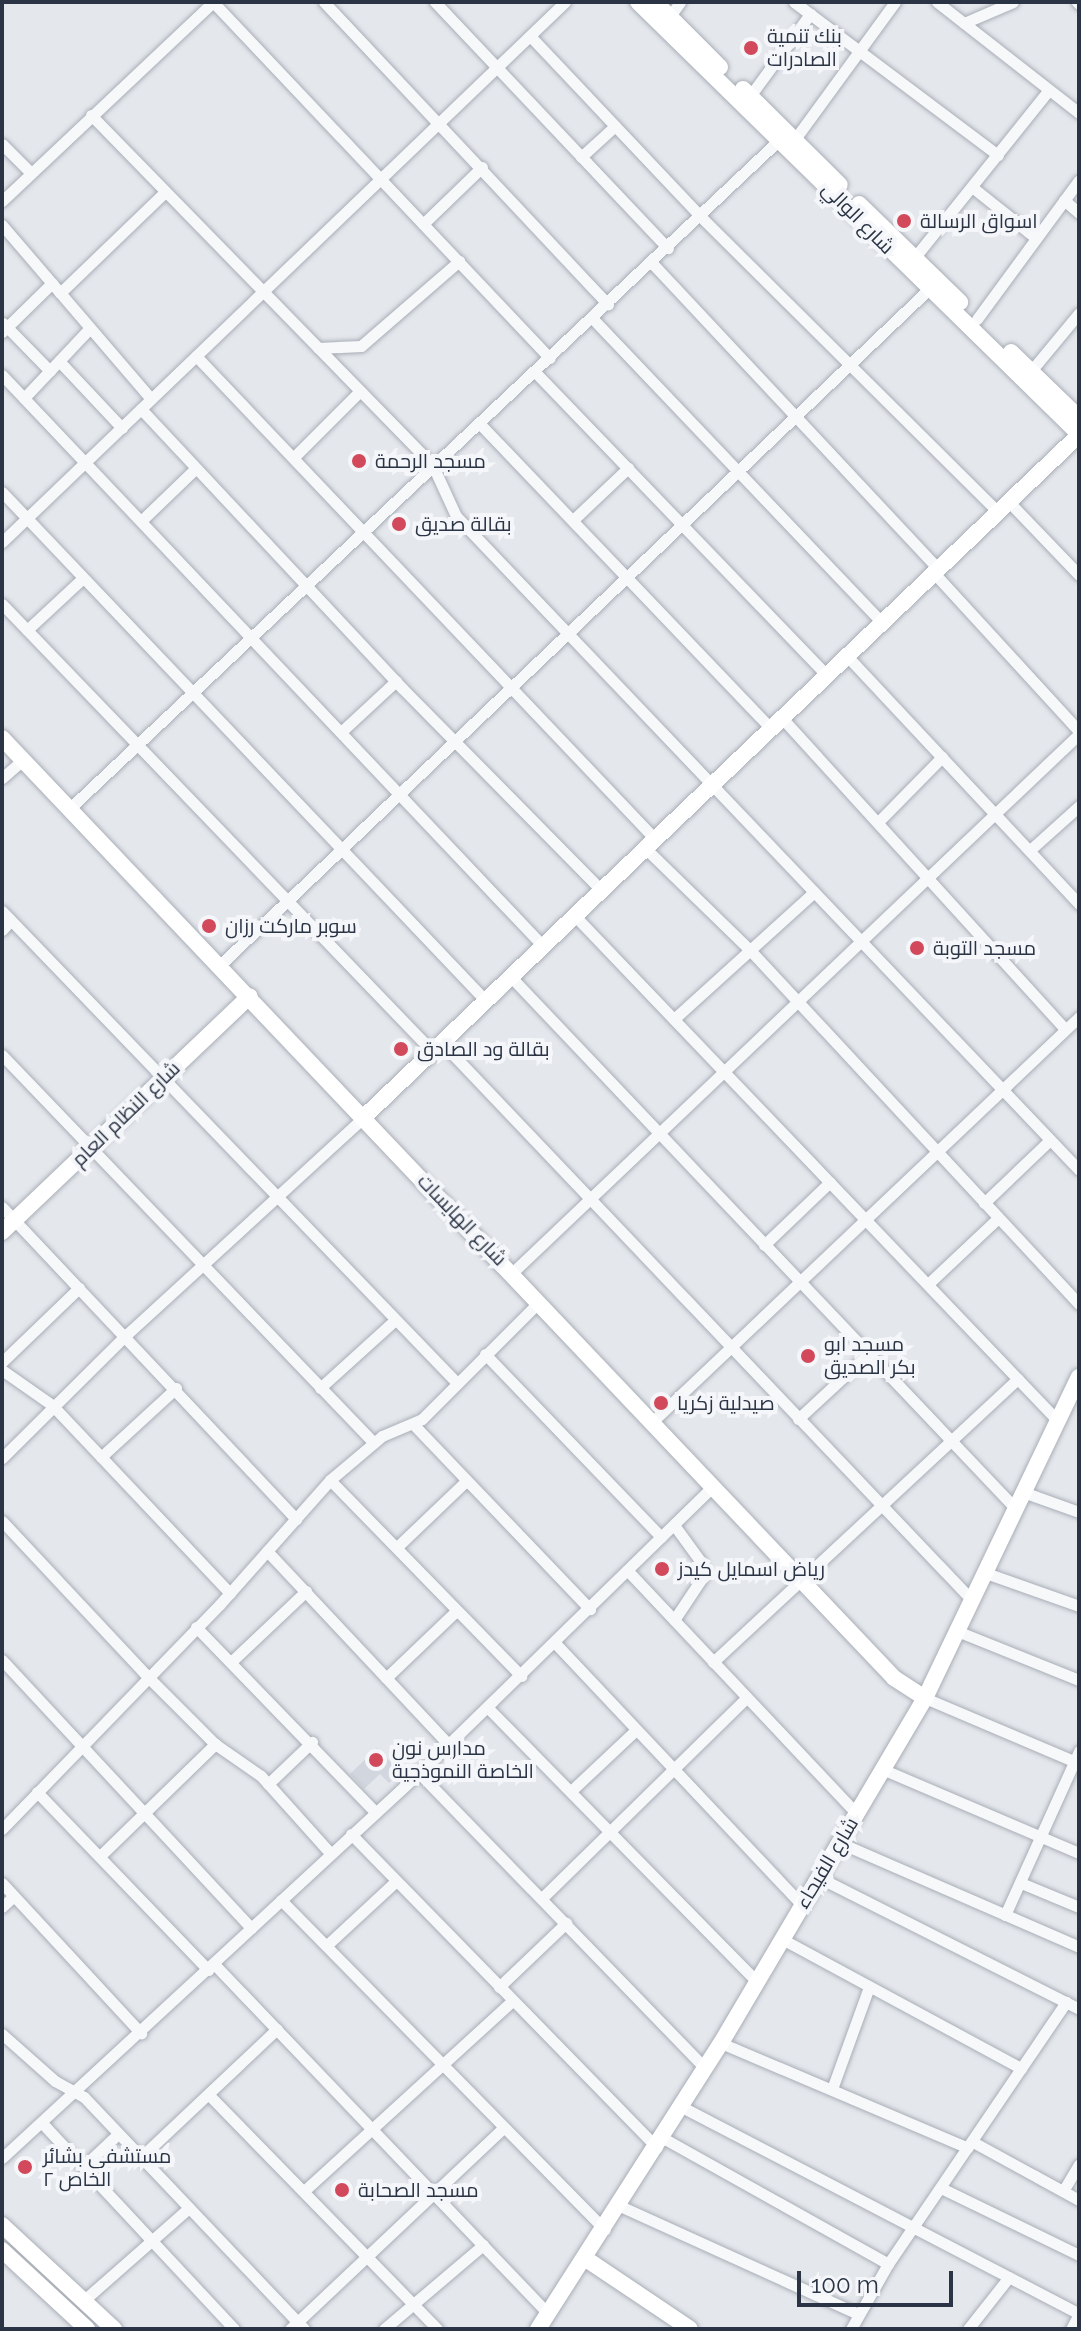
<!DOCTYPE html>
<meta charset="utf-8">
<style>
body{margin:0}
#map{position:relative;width:1081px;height:2331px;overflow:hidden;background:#e4e7ec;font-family:Raleway,Cairo,sans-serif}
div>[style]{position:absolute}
.built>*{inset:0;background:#d2d6de}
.roads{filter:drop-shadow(0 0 2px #a9aeb7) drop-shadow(0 0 2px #a9aeb7)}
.street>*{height:11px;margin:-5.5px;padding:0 5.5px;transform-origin:5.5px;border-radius:5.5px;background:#f7f8fa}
.secondary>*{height:16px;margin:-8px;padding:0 8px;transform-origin:8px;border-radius:8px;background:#fff}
.dots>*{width:22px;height:22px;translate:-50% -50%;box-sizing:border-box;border:4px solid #f4f6f9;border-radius:50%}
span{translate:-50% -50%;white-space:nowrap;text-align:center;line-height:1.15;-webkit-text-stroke:8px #f4f6f9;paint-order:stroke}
.poi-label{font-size:20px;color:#2b3445}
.left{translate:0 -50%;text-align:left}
.street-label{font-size:20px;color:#2b3445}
.frame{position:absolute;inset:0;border:4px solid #2b3445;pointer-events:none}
.scale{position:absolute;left:797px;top:2271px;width:156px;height:36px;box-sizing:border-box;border:4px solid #2b3445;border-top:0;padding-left:10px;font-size:24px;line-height:28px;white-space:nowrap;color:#2b3445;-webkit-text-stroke:6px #f4f6f9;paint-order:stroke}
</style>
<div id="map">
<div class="built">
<i style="clip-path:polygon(377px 1748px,401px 1773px,389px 1783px,380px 1774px,364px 1789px,350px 1774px)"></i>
</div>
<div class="roads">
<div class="street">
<i style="left:213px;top:2px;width:490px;rotate:46.6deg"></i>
<i style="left:324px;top:2px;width:415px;rotate:46.8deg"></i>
<i style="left:435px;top:2px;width:339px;rotate:46.6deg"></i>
<i style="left:794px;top:2px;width:255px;rotate:36.9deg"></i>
<i style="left:937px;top:2px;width:180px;rotate:38deg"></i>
<i style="left:1077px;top:2px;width:3px;rotate:45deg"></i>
<i style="left:670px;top:16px;width:17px;rotate:-54deg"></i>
<i style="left:964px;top:23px;width:53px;rotate:-23.2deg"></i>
<i style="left:531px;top:37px;width:248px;rotate:46.6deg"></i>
<i style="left:701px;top:217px;width:419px;rotate:44.8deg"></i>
<i style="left:750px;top:96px;width:102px;rotate:-53.8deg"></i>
<i style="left:91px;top:115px;width:490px;rotate:45.7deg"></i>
<i style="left:433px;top:466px;width:55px;rotate:65.3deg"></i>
<i style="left:456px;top:516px;width:903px;rotate:46.39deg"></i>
<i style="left:795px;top:139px;width:170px;rotate:-53.9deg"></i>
<i style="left:2px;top:144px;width:41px;rotate:45deg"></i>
<i style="left:581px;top:157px;width:46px;rotate:-42.4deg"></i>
<i style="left:972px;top:187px;width:82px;rotate:38.6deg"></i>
<i style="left:1064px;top:200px;width:20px;rotate:41deg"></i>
<i style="left:2px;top:201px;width:290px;rotate:-43.3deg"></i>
<i style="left:423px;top:224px;width:82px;rotate:-44deg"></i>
<i style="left:2px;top:225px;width:229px;rotate:49.4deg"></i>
<i style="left:915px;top:257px;width:213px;rotate:-51.3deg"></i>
<i style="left:652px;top:263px;width:419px;rotate:46.9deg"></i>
<i style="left:60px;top:293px;width:146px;rotate:-43.9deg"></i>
<i style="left:593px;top:319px;width:419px;rotate:46.4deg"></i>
<i style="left:977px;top:319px;width:172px;rotate:-53.7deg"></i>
<i style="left:3px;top:323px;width:67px;rotate:45.6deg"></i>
<i style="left:2px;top:332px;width:70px;rotate:-44.4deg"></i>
<i style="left:318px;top:348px;width:43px;rotate:-2.7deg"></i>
<i style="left:361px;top:346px;width:130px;rotate:-40.9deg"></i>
<i style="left:196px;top:356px;width:666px;rotate:46.46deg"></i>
<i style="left:59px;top:361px;width:92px;rotate:46.8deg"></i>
<i style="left:1031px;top:371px;width:75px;rotate:-50.4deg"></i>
<i style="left:535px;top:372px;width:421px;rotate:46.1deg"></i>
<i style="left:2px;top:375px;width:787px;rotate:46.55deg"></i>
<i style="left:24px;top:398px;width:96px;rotate:-46.7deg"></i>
<i style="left:141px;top:409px;width:383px;rotate:46.9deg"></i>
<i style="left:403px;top:689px;width:282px;rotate:45.4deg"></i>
<i style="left:479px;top:423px;width:423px;rotate:46.3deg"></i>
<i style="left:294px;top:457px;width:93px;rotate:-45deg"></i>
<i style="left:2px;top:492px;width:702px;rotate:46.44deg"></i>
<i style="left:1009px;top:502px;width:101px;rotate:46.2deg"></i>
<i style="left:573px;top:520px;width:76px;rotate:-43.4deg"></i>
<i style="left:141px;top:521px;width:76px;rotate:-43.9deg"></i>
<i style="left:2px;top:542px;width:780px;rotate:-43.81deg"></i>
<i style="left:934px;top:573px;width:214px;rotate:47.5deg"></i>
<i style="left:2px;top:604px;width:620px;rotate:46.11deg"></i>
<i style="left:27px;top:630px;width:76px;rotate:-42.9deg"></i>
<i style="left:847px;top:656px;width:340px;rotate:46.9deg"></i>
<i style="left:782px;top:718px;width:420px;rotate:47.7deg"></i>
<i style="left:341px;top:732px;width:75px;rotate:-42.8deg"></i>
<i style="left:2px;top:778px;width:28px;rotate:-41deg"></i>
<i style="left:69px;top:809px;width:980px;rotate:-43.3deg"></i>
<i style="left:879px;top:821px;width:90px;rotate:-45.5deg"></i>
<i style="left:645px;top:848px;width:145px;rotate:44.2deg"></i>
<i style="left:749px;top:949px;width:485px;rotate:47.1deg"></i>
<i style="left:1030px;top:850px;width:66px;rotate:-41.9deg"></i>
<i style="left:2px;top:911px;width:656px;rotate:46.05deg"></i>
<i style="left:575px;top:916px;width:697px;rotate:46.28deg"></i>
<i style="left:2px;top:930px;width:13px;rotate:-48deg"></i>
<i style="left:220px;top:965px;width:981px;rotate:-43.64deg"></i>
<i style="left:511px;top:977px;width:732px;rotate:46.49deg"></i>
<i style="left:674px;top:1019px;width:189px;rotate:-42.2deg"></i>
<i style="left:442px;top:1043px;width:767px;rotate:46.43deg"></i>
<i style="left:2px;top:1055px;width:536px;rotate:46.21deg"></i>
<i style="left:984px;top:1203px;width:91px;rotate:-43.7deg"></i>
<i style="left:2px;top:1207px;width:429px;rotate:46.7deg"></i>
<i style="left:764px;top:1245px;width:91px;rotate:-43.7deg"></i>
<i style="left:512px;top:1273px;width:782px;rotate:-43.55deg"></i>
<i style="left:928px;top:1284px;width:96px;rotate:-43.3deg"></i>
<i style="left:485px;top:1354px;width:254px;rotate:46.1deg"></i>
<i style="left:2px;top:1362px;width:107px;rotate:-43.9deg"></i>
<i style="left:2px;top:1370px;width:61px;rotate:35deg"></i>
<i style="left:52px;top:1405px;width:259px;rotate:46.6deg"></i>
<i style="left:320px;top:1388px;width:100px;rotate:-42.2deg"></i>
<i style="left:798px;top:1419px;width:94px;rotate:-42.8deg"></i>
<i style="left:652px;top:1422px;width:589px;rotate:-43.49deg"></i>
<i style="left:414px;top:1425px;width:255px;rotate:46.3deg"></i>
<i style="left:101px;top:1457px;width:102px;rotate:-42.6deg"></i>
<i style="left:2px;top:1458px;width:173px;rotate:-44.8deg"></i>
<i style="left:125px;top:1336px;width:324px;rotate:-42.5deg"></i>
<i style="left:330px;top:1480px;width:274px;rotate:45.7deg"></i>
<i style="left:1023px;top:1492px;width:59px;rotate:19.7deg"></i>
<i style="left:2px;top:1521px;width:212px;rotate:46.9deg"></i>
<i style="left:147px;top:1676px;width:96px;rotate:45deg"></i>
<i style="left:215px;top:1744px;width:56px;rotate:34.8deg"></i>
<i style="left:261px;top:1776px;width:103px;rotate:48.1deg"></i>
<i style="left:674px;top:1525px;width:46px;rotate:53.9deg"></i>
<i style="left:701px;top:1562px;width:13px;rotate:77deg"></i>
<i style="left:704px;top:1575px;width:54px;rotate:123.7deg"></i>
<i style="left:397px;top:1547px;width:95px;rotate:-43.7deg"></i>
<i style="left:267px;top:1551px;width:266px;rotate:46.8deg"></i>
<i style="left:627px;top:1570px;width:334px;rotate:46.7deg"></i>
<i style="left:983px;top:1572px;width:102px;rotate:19.5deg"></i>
<i style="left:196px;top:1627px;width:257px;rotate:45.9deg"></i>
<i style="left:957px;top:1631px;width:131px;rotate:21.9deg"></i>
<i style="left:556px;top:1644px;width:359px;rotate:46.7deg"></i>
<i style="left:2px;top:1660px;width:366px;rotate:47.1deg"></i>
<i style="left:232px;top:1661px;width:102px;rotate:-43.4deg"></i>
<i style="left:713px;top:1662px;width:416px;rotate:-42.9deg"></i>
<i style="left:386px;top:1678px;width:97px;rotate:-43.7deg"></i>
<i style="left:925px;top:1698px;width:166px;rotate:23deg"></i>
<i style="left:488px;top:1708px;width:384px;rotate:45.5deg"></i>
<i style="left:882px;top:1769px;width:214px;rotate:23.1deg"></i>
<i style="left:419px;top:1773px;width:411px;rotate:45.9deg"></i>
<i style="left:268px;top:1784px;width:61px;rotate:-43.7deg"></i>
<i style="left:571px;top:1791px;width:89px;rotate:-43.2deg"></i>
<i style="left:37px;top:1792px;width:247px;rotate:46.1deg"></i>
<i style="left:2px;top:1829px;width:313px;rotate:-45.9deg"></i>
<i style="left:220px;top:1604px;width:166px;rotate:-48.4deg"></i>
<i style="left:330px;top:1480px;width:68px;rotate:-40.2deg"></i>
<i style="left:382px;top:1436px;width:43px;rotate:-23deg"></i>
<i style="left:422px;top:1419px;width:165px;rotate:-45deg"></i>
<i style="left:351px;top:1834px;width:438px;rotate:45.7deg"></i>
<i style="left:838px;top:1842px;width:263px;rotate:23.5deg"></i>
<i style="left:100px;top:1856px;width:161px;rotate:-44.2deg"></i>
<i style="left:818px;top:1877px;width:292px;rotate:26.8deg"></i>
<i style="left:2px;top:1883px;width:205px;rotate:47.2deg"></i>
<i style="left:1021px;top:1883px;width:63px;rotate:22.5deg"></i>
<i style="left:542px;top:1898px;width:286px;rotate:-44.4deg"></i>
<i style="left:281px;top:1900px;width:462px;rotate:45.5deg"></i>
<i style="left:2px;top:1907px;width:16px;rotate:-43deg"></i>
<i style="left:1005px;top:1915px;width:180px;rotate:-65.7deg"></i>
<i style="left:782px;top:1939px;width:272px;rotate:28.4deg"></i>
<i style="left:327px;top:1945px;width:94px;rotate:-42.8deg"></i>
<i style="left:215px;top:1965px;width:483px;rotate:46.3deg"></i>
<i style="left:499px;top:1987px;width:93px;rotate:-43.7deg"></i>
<i style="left:2px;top:2034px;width:71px;rotate:41.6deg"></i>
<i style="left:55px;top:2081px;width:33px;rotate:29deg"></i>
<i style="left:84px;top:2097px;width:320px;rotate:46.5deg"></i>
<i style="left:721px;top:2043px;width:268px;rotate:23deg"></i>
<i style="left:832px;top:2089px;width:109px;rotate:-70.1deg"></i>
<i style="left:209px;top:2095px;width:327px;rotate:45.7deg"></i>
<i style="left:682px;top:2107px;width:448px;rotate:27.5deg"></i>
<i style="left:43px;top:2124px;width:280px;rotate:47deg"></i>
<i style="left:663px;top:2138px;width:258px;rotate:29.2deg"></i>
<i style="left:973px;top:2142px;width:121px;rotate:28.7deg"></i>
<i style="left:2px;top:2158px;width:568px;rotate:-42.72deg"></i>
<i style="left:419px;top:1773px;width:411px;rotate:-44.3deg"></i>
<i style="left:140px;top:2158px;width:188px;rotate:-43.3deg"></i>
<i style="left:84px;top:2166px;width:47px;rotate:-43.3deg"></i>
<i style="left:941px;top:2188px;width:153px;rotate:25.9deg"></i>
<i style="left:304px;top:2191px;width:282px;rotate:-42.4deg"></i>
<i style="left:1063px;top:2191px;width:31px;rotate:-59deg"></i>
<i style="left:620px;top:2206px;width:261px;rotate:24.4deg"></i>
<i style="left:83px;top:2301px;width:141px;rotate:-41.3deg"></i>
<i style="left:290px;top:2329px;width:294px;rotate:-43.3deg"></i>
<i style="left:384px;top:2329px;width:130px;rotate:-40.3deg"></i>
<i style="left:851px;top:2329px;width:75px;rotate:-60.4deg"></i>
<i style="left:888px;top:2264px;width:317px;rotate:-55.8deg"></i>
<i style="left:968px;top:2329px;width:66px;rotate:-51.7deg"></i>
<i style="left:1071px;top:2329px;width:17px;rotate:-62deg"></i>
</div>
<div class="secondary">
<i style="left:638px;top:2px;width:617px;rotate:44.41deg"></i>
<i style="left:655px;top:2px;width:92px;rotate:45deg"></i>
<i style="left:743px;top:89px;width:136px;rotate:44.7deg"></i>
<i style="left:859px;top:204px;width:141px;rotate:44.1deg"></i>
<i style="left:1011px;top:352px;width:95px;rotate:44.1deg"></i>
<i style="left:2px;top:738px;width:1296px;rotate:46.5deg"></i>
<i style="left:894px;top:1678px;width:37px;rotate:33deg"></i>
<i style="left:364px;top:1117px;width:988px;rotate:-43.65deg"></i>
<i style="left:2px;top:1232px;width:342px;rotate:-43.6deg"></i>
<i style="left:2px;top:2225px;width:153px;rotate:42.9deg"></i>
<i style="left:2px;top:2250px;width:116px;rotate:42.9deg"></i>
<i style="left:586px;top:2259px;width:125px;rotate:33.9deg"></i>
<i style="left:538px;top:2329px;width:340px;rotate:-57.4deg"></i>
<i style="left:721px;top:2043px;width:401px;rotate:-59.4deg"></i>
<i style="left:925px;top:1698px;width:356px;rotate:-64.4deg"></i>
</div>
</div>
<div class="dots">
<i style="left:751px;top:48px;background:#d1495b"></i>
<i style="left:904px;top:221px;background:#d1495b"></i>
<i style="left:359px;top:461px;background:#d1495b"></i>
<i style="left:399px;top:524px;background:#d1495b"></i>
<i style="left:209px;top:926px;background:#d1495b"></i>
<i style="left:917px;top:948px;background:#d1495b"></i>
<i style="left:401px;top:1049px;background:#d1495b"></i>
<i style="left:808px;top:1356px;background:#d1495b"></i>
<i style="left:661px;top:1403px;background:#d1495b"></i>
<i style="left:662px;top:1569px;background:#d1495b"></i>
<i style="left:376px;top:1760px;background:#d1495b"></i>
<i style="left:25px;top:2167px;background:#d1495b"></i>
<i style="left:342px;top:2190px;background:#d1495b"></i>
</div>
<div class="poi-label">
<span class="left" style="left:767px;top:48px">بنك تنمية<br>الصادرات</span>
<span class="left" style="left:920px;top:221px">اسواق الرسالة</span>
<span class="left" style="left:375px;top:461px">مسجد الرحمة</span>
<span class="left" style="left:415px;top:524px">بقالة صديق</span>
<span class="left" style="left:225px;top:926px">سوبر ماركت رزان</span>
<span class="left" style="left:933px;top:948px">مسجد التوبة</span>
<span class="left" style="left:417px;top:1049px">بقالة ود الصادق</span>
<span class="left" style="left:824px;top:1356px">مسجد ابو<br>بكر الصديق</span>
<span class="left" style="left:677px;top:1403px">صيدلية زكريا</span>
<span class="left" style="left:678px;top:1569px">رياض اسمايل كيدز</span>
<span class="left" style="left:392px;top:1760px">مدارس نون<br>الخاصة النموذجية</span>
<span class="left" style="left:43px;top:2168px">مستشفى بشائر<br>الخاص ٢</span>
<span class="left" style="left:358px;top:2190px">مسجد الصحابة</span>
</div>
<div class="street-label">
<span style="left:858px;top:218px;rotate:45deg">شارع الوالي</span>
<span style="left:126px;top:1114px;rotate:-44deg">شارع النظام العام</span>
<span style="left:462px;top:1220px;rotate:46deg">شارع الهايسات</span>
<span style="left:827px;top:1863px;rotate:-59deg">شارع الفيحاء</span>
</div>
<div class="frame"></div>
<div class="scale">100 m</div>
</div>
